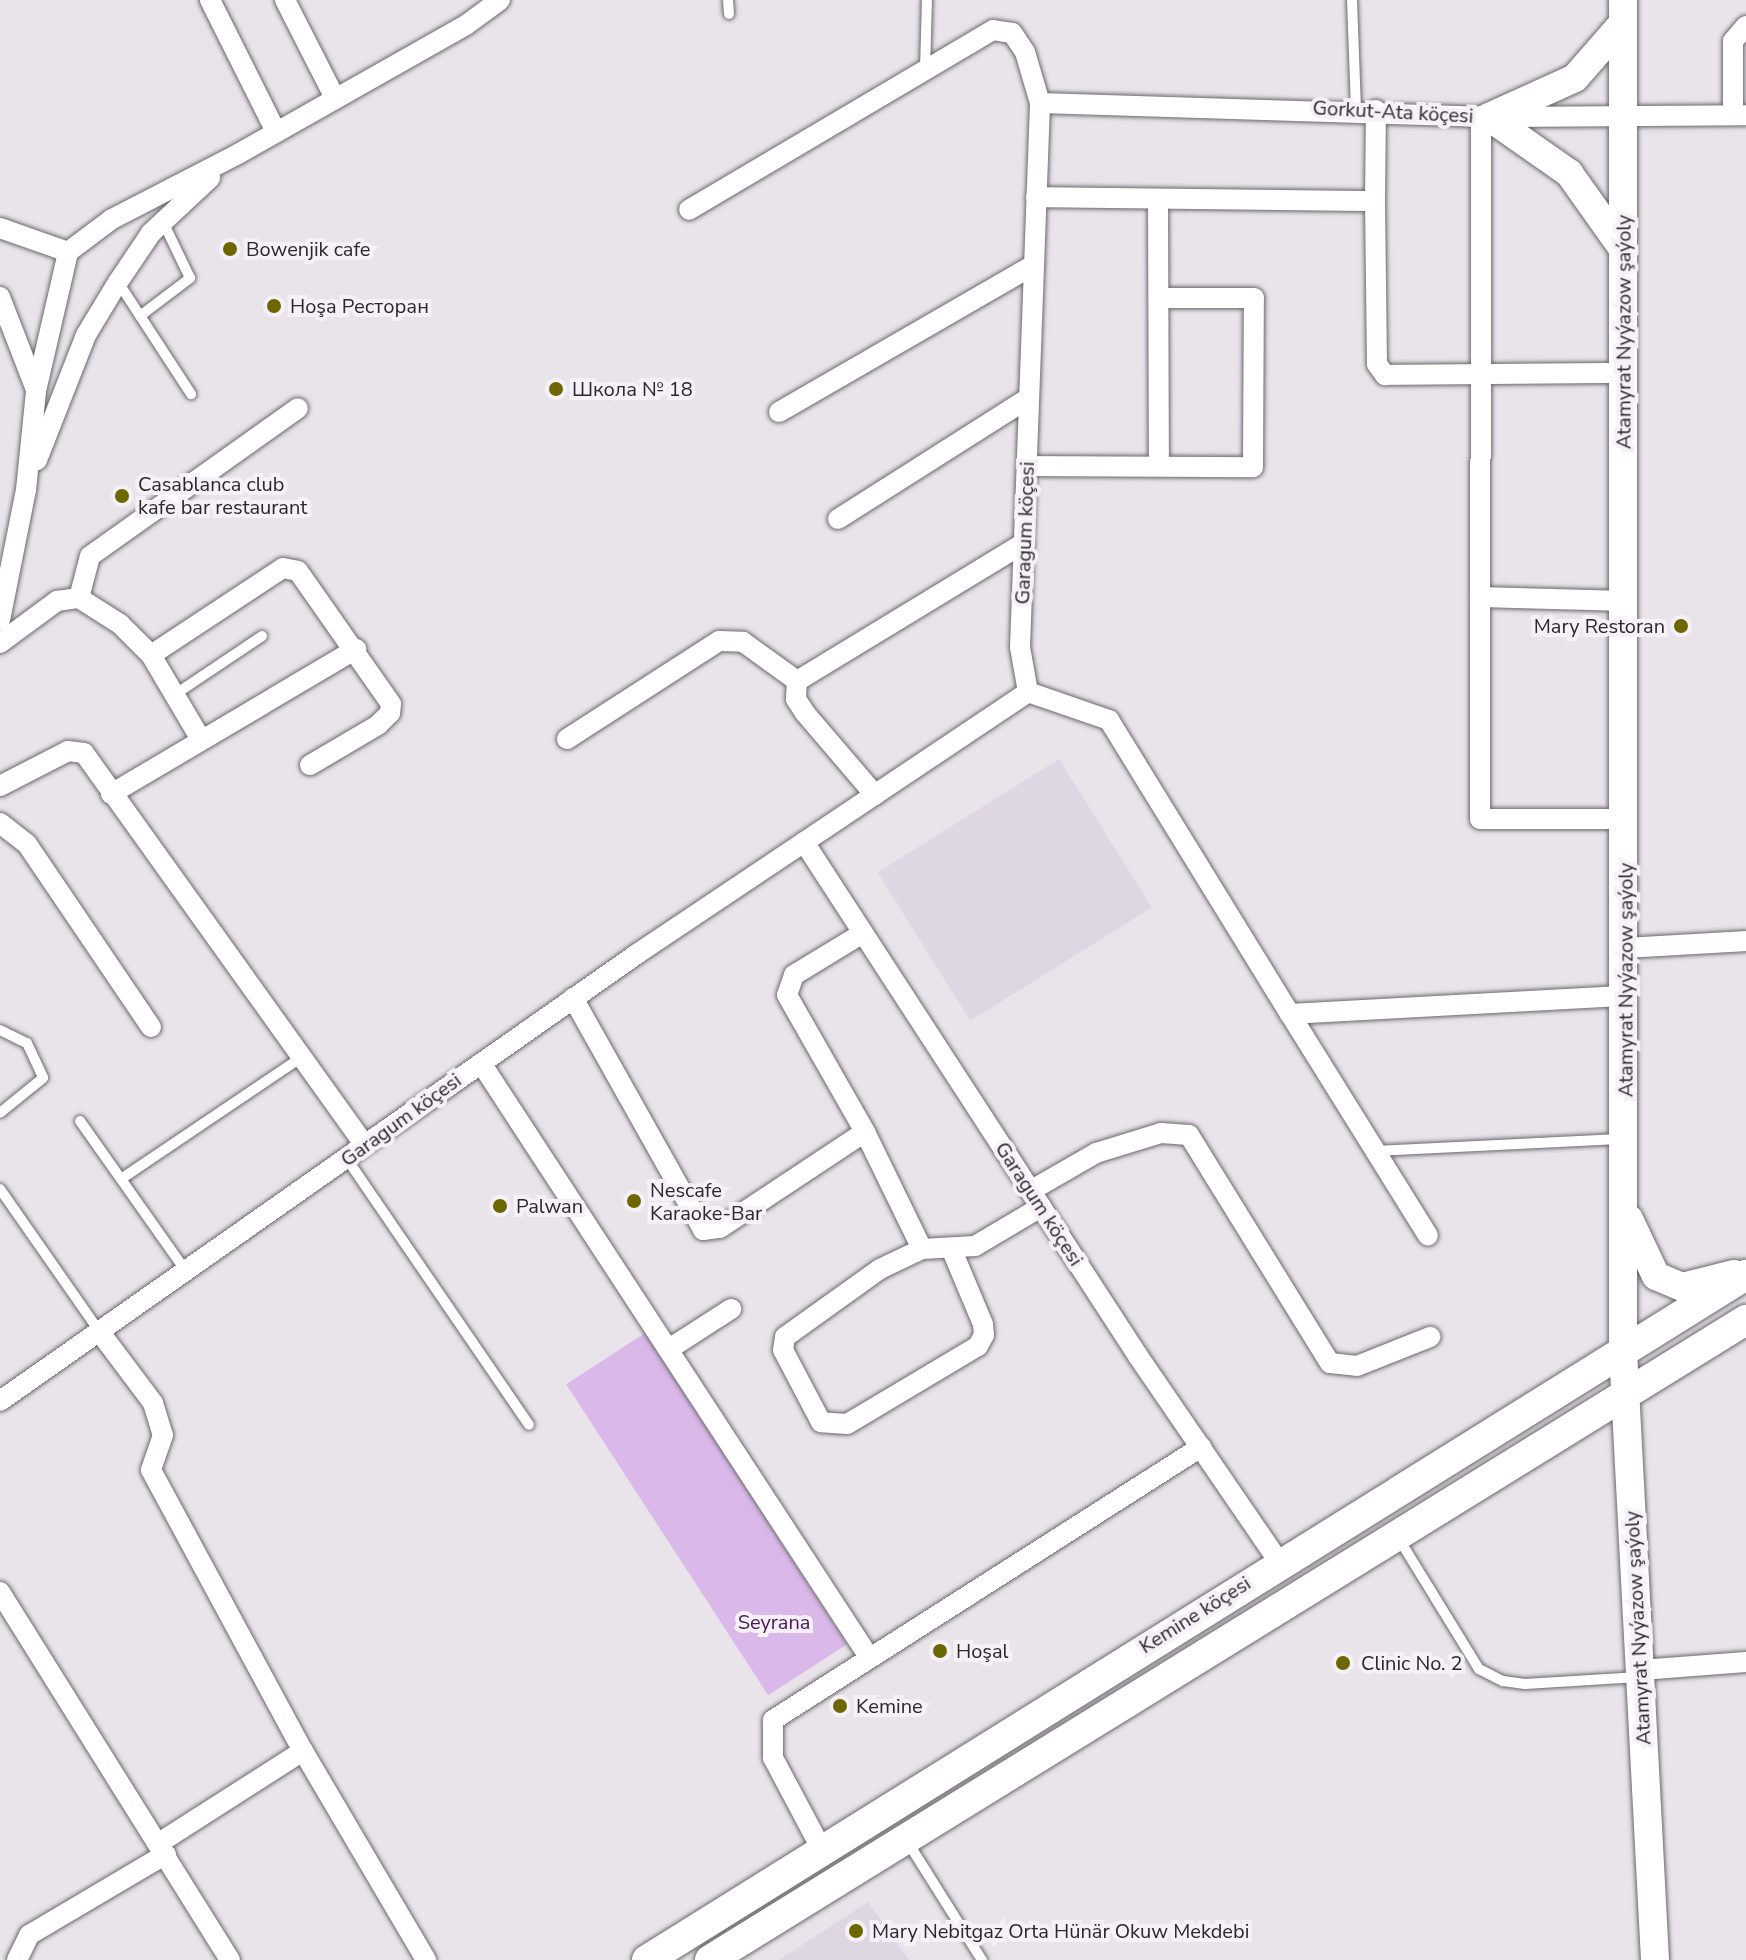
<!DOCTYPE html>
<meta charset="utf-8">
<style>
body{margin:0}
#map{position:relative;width:1746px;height:1960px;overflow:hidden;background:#e8e4ea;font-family:"Nunito Sans",sans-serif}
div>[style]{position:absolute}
.built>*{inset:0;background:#ded6e2;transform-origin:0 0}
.green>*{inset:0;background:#dab8e9;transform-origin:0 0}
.roads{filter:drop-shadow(0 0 2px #6b676d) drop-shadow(0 0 2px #6b676d)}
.lane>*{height:10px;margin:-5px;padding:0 5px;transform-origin:5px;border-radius:5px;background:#fff}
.street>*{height:20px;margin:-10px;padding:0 10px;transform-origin:10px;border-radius:10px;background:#fff}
.secondary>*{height:28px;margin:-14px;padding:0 14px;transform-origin:14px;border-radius:14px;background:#fff}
.primary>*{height:30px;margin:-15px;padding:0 15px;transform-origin:15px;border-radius:15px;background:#fff}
.dots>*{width:22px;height:22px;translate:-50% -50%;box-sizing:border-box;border:4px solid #f6f1f8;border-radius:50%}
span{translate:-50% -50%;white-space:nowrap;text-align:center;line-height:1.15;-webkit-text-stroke:8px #f6f1f8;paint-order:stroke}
.street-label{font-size:20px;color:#29282a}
.poi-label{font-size:20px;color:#29282a}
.left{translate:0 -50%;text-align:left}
.right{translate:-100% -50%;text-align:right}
.park-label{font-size:20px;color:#451856}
</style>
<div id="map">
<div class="built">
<i style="left:1059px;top:759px;width:175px;height:214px;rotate:58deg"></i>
<i style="clip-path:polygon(868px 1902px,909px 1960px,779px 1960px)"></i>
</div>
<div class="green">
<i style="left:645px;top:1333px;width:371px;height:94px;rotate:57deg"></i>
</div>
<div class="roads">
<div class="lane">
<i style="left:728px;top:0;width:14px;rotate:86deg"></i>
<i style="left:1352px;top:0;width:109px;rotate:87.9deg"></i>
<i style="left:925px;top:70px;width:70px;rotate:-88.4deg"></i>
<i style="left:118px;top:282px;width:134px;rotate:56.9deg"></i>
<i style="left:140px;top:316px;width:63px;rotate:-37.2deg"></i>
<i style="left:190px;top:278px;width:62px;rotate:-115.7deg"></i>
<i style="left:174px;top:695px;width:106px;rotate:-33.8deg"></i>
<i style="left:0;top:1030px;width:30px;rotate:26deg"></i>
<i style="left:27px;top:1043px;width:38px;rotate:65deg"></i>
<i style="left:43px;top:1078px;width:55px;rotate:140.9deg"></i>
<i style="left:80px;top:1121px;width:184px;rotate:54.8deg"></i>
<i style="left:1375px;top:1151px;width:245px;rotate:-2.8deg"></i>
<i style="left:347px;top:1159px;width:322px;rotate:55.6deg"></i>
<i style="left:121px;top:1179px;width:218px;rotate:-34deg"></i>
<i style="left:0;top:1189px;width:173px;rotate:55.1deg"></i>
<i style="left:1399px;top:1539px;width:153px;rotate:58.4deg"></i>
<i style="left:1479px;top:1669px;width:27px;rotate:27deg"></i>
<i style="left:1503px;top:1681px;width:22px;rotate:8deg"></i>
<i style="left:1525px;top:1684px;width:114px;rotate:-3.5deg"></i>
<i style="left:907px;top:1841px;width:141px;rotate:57.8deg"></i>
</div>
<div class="street">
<i style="left:210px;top:0;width:148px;rotate:63.4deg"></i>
<i style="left:285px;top:0;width:110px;rotate:63deg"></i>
<i style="left:1040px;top:103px;width:449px;rotate:1.8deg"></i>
<i style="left:1489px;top:117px;width:257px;rotate:-0.4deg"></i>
<i style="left:1733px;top:115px;width:74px;rotate:-90deg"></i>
<i style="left:1733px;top:41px;width:20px;rotate:-49deg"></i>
<i style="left:1481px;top:116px;width:703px;rotate:90.08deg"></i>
<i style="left:1480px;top:819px;width:146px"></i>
<i style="left:1036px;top:197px;width:339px;rotate:0.7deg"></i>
<i style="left:1375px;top:201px;width:91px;rotate:-89.4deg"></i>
<i style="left:1375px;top:201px;width:163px;rotate:89.3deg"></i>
<i style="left:1377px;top:364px;width:14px;rotate:54deg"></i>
<i style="left:1385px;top:375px;width:240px;rotate:-0.5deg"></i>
<i style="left:1158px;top:202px;width:264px;rotate:89.8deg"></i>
<i style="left:0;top:228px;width:72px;rotate:19.4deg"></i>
<i style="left:0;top:297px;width:100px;rotate:68.8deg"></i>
<i style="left:779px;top:412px;width:294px;rotate:-30deg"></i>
<i style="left:37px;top:460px;width:134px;rotate:-68.6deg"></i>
<i style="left:86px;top:335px;width:62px;rotate:-58.9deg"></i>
<i style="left:118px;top:282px;width:59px;rotate:-56deg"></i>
<i style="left:151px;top:233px;width:81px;rotate:-43deg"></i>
<i style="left:1027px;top:466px;width:226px;rotate:0.3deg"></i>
<i style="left:1253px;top:467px;width:169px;rotate:-89.7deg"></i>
<i style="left:1254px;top:298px;width:94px;rotate:180deg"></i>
<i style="left:838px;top:519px;width:226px;rotate:-32.4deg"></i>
<i style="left:1480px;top:597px;width:145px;rotate:1.6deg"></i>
<i style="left:79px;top:598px;width:49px;rotate:32.4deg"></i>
<i style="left:120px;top:624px;width:44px;rotate:45deg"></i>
<i style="left:151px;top:655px;width:158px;rotate:-33.4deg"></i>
<i style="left:283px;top:568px;width:15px;rotate:11deg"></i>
<i style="left:298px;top:571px;width:162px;rotate:55deg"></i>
<i style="left:391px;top:704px;width:9px;rotate:96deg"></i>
<i style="left:390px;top:713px;width:17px;rotate:135deg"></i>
<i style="left:378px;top:725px;width:79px;rotate:149.5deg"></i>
<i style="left:0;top:620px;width:133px;rotate:-78.7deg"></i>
<i style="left:26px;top:490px;width:100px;rotate:-84.2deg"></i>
<i style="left:36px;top:391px;width:143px;rotate:-77deg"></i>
<i style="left:68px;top:252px;width:55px;rotate:-36.9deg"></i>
<i style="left:112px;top:219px;width:142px;rotate:-27.3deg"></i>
<i style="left:238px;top:154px;width:262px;rotate:-29.5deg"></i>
<i style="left:466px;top:25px;width:42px;rotate:-36.3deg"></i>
<i style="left:0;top:643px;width:71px;rotate:-36.4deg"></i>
<i style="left:57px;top:601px;width:22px;rotate:-8deg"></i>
<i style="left:79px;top:598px;width:43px;rotate:-75.3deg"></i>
<i style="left:90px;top:556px;width:255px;rotate:-35.4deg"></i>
<i style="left:151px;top:655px;width:96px;rotate:59.4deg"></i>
<i style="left:1028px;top:692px;width:86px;rotate:19.1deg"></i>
<i style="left:1109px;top:720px;width:345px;rotate:58.4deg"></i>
<i style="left:1290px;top:1014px;width:336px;rotate:-3.1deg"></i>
<i style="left:567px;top:739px;width:181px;rotate:-32.8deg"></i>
<i style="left:719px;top:641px;width:24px;rotate:2deg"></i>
<i style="left:743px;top:642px;width:67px;rotate:35.8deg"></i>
<i style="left:0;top:786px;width:76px;rotate:-27.2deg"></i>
<i style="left:68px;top:751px;width:16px;rotate:7deg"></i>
<i style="left:84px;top:753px;width:481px;rotate:54.4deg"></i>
<i style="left:111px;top:794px;width:285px;rotate:-30.6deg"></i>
<i style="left:875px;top:795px;width:108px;rotate:-130.5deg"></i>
<i style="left:805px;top:713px;width:17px;rotate:-123deg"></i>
<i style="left:796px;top:699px;width:18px;rotate:-87deg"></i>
<i style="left:797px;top:681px;width:266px;rotate:-31.3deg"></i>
<i style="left:0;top:823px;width:34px;rotate:38deg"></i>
<i style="left:27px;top:844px;width:221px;rotate:55.9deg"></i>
<i style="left:804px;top:842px;width:613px;rotate:56.98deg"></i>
<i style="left:1138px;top:1356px;width:251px;rotate:55.6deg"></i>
<i style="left:863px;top:933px;width:81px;rotate:148.7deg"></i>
<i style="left:794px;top:975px;width:21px;rotate:109deg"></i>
<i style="left:787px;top:995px;width:158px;rotate:60.3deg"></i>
<i style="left:865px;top:1132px;width:130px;rotate:64deg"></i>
<i style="left:1626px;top:948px;width:120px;rotate:-3.3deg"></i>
<i style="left:573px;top:998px;width:266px;rotate:60.7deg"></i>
<i style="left:703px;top:1230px;width:17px;rotate:-7deg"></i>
<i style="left:720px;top:1228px;width:174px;rotate:-33.5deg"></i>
<i style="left:1290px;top:1014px;width:261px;rotate:58.1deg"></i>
<i style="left:481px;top:1063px;width:709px;rotate:56.85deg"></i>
<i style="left:1030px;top:1191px;width:76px;rotate:-29.9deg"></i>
<i style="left:1096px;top:1153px;width:68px;rotate:-17.1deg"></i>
<i style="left:1161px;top:1133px;width:28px;rotate:4deg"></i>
<i style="left:1189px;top:1135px;width:268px;rotate:58.3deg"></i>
<i style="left:1330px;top:1363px;width:27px;rotate:6deg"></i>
<i style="left:1357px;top:1366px;width:79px;rotate:-21.7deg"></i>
<i style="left:951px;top:1248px;width:82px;rotate:67.2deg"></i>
<i style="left:983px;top:1324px;width:11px;rotate:85deg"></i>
<i style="left:984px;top:1335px;width:13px;rotate:119deg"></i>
<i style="left:978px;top:1346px;width:152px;rotate:149.2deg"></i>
<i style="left:847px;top:1424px;width:26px;rotate:-176deg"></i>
<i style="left:821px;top:1422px;width:81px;rotate:-117.8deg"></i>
<i style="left:783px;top:1350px;width:13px;rotate:-81deg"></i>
<i style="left:785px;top:1337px;width:117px;rotate:-35.6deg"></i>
<i style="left:880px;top:1269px;width:47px;rotate:-25.5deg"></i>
<i style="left:922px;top:1249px;width:53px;rotate:-3.2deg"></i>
<i style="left:975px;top:1246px;width:77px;rotate:-30.6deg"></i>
<i style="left:99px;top:1331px;width:90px;rotate:53.1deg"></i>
<i style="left:153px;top:1403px;width:34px;rotate:73deg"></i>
<i style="left:163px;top:1435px;width:37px;rotate:109deg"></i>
<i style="left:151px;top:1470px;width:319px;rotate:61.6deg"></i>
<i style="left:303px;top:1751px;width:243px;rotate:59.5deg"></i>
<i style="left:669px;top:1349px;width:74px;rotate:-32.8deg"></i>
<i style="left:0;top:1401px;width:778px;rotate:-35.06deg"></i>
<i style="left:637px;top:954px;width:471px;rotate:-33.8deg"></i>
<i style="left:1028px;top:692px;width:46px;rotate:-100.1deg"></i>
<i style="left:1020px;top:647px;width:544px;rotate:-87.89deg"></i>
<i style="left:1040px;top:103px;width:53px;rotate:-106.4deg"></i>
<i style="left:1025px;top:52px;width:23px;rotate:-124deg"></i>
<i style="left:1012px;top:33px;width:19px;rotate:-171deg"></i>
<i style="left:993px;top:30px;width:353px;rotate:149.4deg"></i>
<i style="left:0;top:1592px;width:434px;rotate:58deg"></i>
<i style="left:1641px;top:1670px;width:105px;rotate:-4.4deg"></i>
<i style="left:159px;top:1843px;width:171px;rotate:-32.6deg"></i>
<i style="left:822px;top:1850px;width:104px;rotate:-118deg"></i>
<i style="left:773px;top:1758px;width:38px;rotate:-90deg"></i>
<i style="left:773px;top:1720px;width:508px;rotate:-32.53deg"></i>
<i style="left:17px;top:1960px;width:28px;rotate:-64deg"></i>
<i style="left:29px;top:1935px;width:159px;rotate:-30.6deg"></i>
</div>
<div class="secondary">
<i style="left:1623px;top:0;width:1351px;rotate:90deg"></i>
<i style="left:1623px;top:1351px;width:610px;rotate:86.99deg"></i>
<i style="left:1489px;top:117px;width:98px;rotate:35deg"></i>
<i style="left:1569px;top:173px;width:93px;rotate:54.6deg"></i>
<i style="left:1489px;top:117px;width:94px;rotate:-24.4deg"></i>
<i style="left:1575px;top:78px;width:73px;rotate:-48.9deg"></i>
<i style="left:1629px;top:1219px;width:63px;rotate:64.7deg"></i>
<i style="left:1656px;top:1276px;width:28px;rotate:23deg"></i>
<i style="left:1682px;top:1287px;width:54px;rotate:-14deg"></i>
</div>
<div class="primary">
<i style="left:647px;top:1960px;width:1295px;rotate:-31.94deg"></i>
<i style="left:710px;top:1960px;width:1218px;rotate:-31.71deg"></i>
</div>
</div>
<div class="dots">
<i style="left:230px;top:249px;background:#6d6700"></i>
<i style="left:274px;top:306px;background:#6d6700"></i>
<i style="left:556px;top:389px;background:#6d6700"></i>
<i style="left:122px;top:496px;background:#6d6700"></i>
<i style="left:1681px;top:626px;background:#6d6700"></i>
<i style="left:634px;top:1201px;background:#6d6700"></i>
<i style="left:500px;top:1206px;background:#6d6700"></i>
<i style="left:940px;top:1651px;background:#6d6700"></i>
<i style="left:1343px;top:1663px;background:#6d6700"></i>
<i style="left:840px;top:1706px;background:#6d6700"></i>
<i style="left:856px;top:1931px;background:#6d6700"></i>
</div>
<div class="street-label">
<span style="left:1393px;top:112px;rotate:3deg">Gorkut-Ata köçesi</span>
<span style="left:1624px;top:332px;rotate:-90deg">Atamyrat Nyýazow şaýoly</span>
<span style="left:1025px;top:533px;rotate:-88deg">Garagum köçesi</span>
<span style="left:1626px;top:980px;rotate:-90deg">Atamyrat Nyýazow şaýoly</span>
<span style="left:401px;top:1120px;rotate:-36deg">Garagum köçesi</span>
<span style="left:1039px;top:1204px;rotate:57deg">Garagum köçesi</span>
<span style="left:1195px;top:1615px;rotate:-32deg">Kemine köçesi</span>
<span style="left:1638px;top:1628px;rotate:-93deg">Atamyrat Nyýazow şaýoly</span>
</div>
<div class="poi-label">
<span class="left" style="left:246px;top:249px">Bowenjik cafe</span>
<span class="left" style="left:290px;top:306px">Hoşa Ресторан</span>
<span class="left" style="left:572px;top:389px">Школа № 18</span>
<span class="left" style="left:138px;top:496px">Casablanca club<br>kafe bar restaurant</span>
<span class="right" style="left:1665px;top:626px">Mary Restoran</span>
<span class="left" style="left:650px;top:1202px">Nescafe<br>Karaoke-Bar</span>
<span class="left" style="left:516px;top:1206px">Palwan</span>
<span class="left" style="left:956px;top:1651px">Hoşal</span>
<span class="left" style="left:1361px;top:1663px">Clinic No. 2</span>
<span class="left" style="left:856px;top:1706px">Kemine</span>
<span class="left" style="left:872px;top:1931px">Mary Nebitgaz Orta Hünär Okuw Mekdebi</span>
</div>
<div class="park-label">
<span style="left:774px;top:1622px">Seyrana</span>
</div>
</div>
